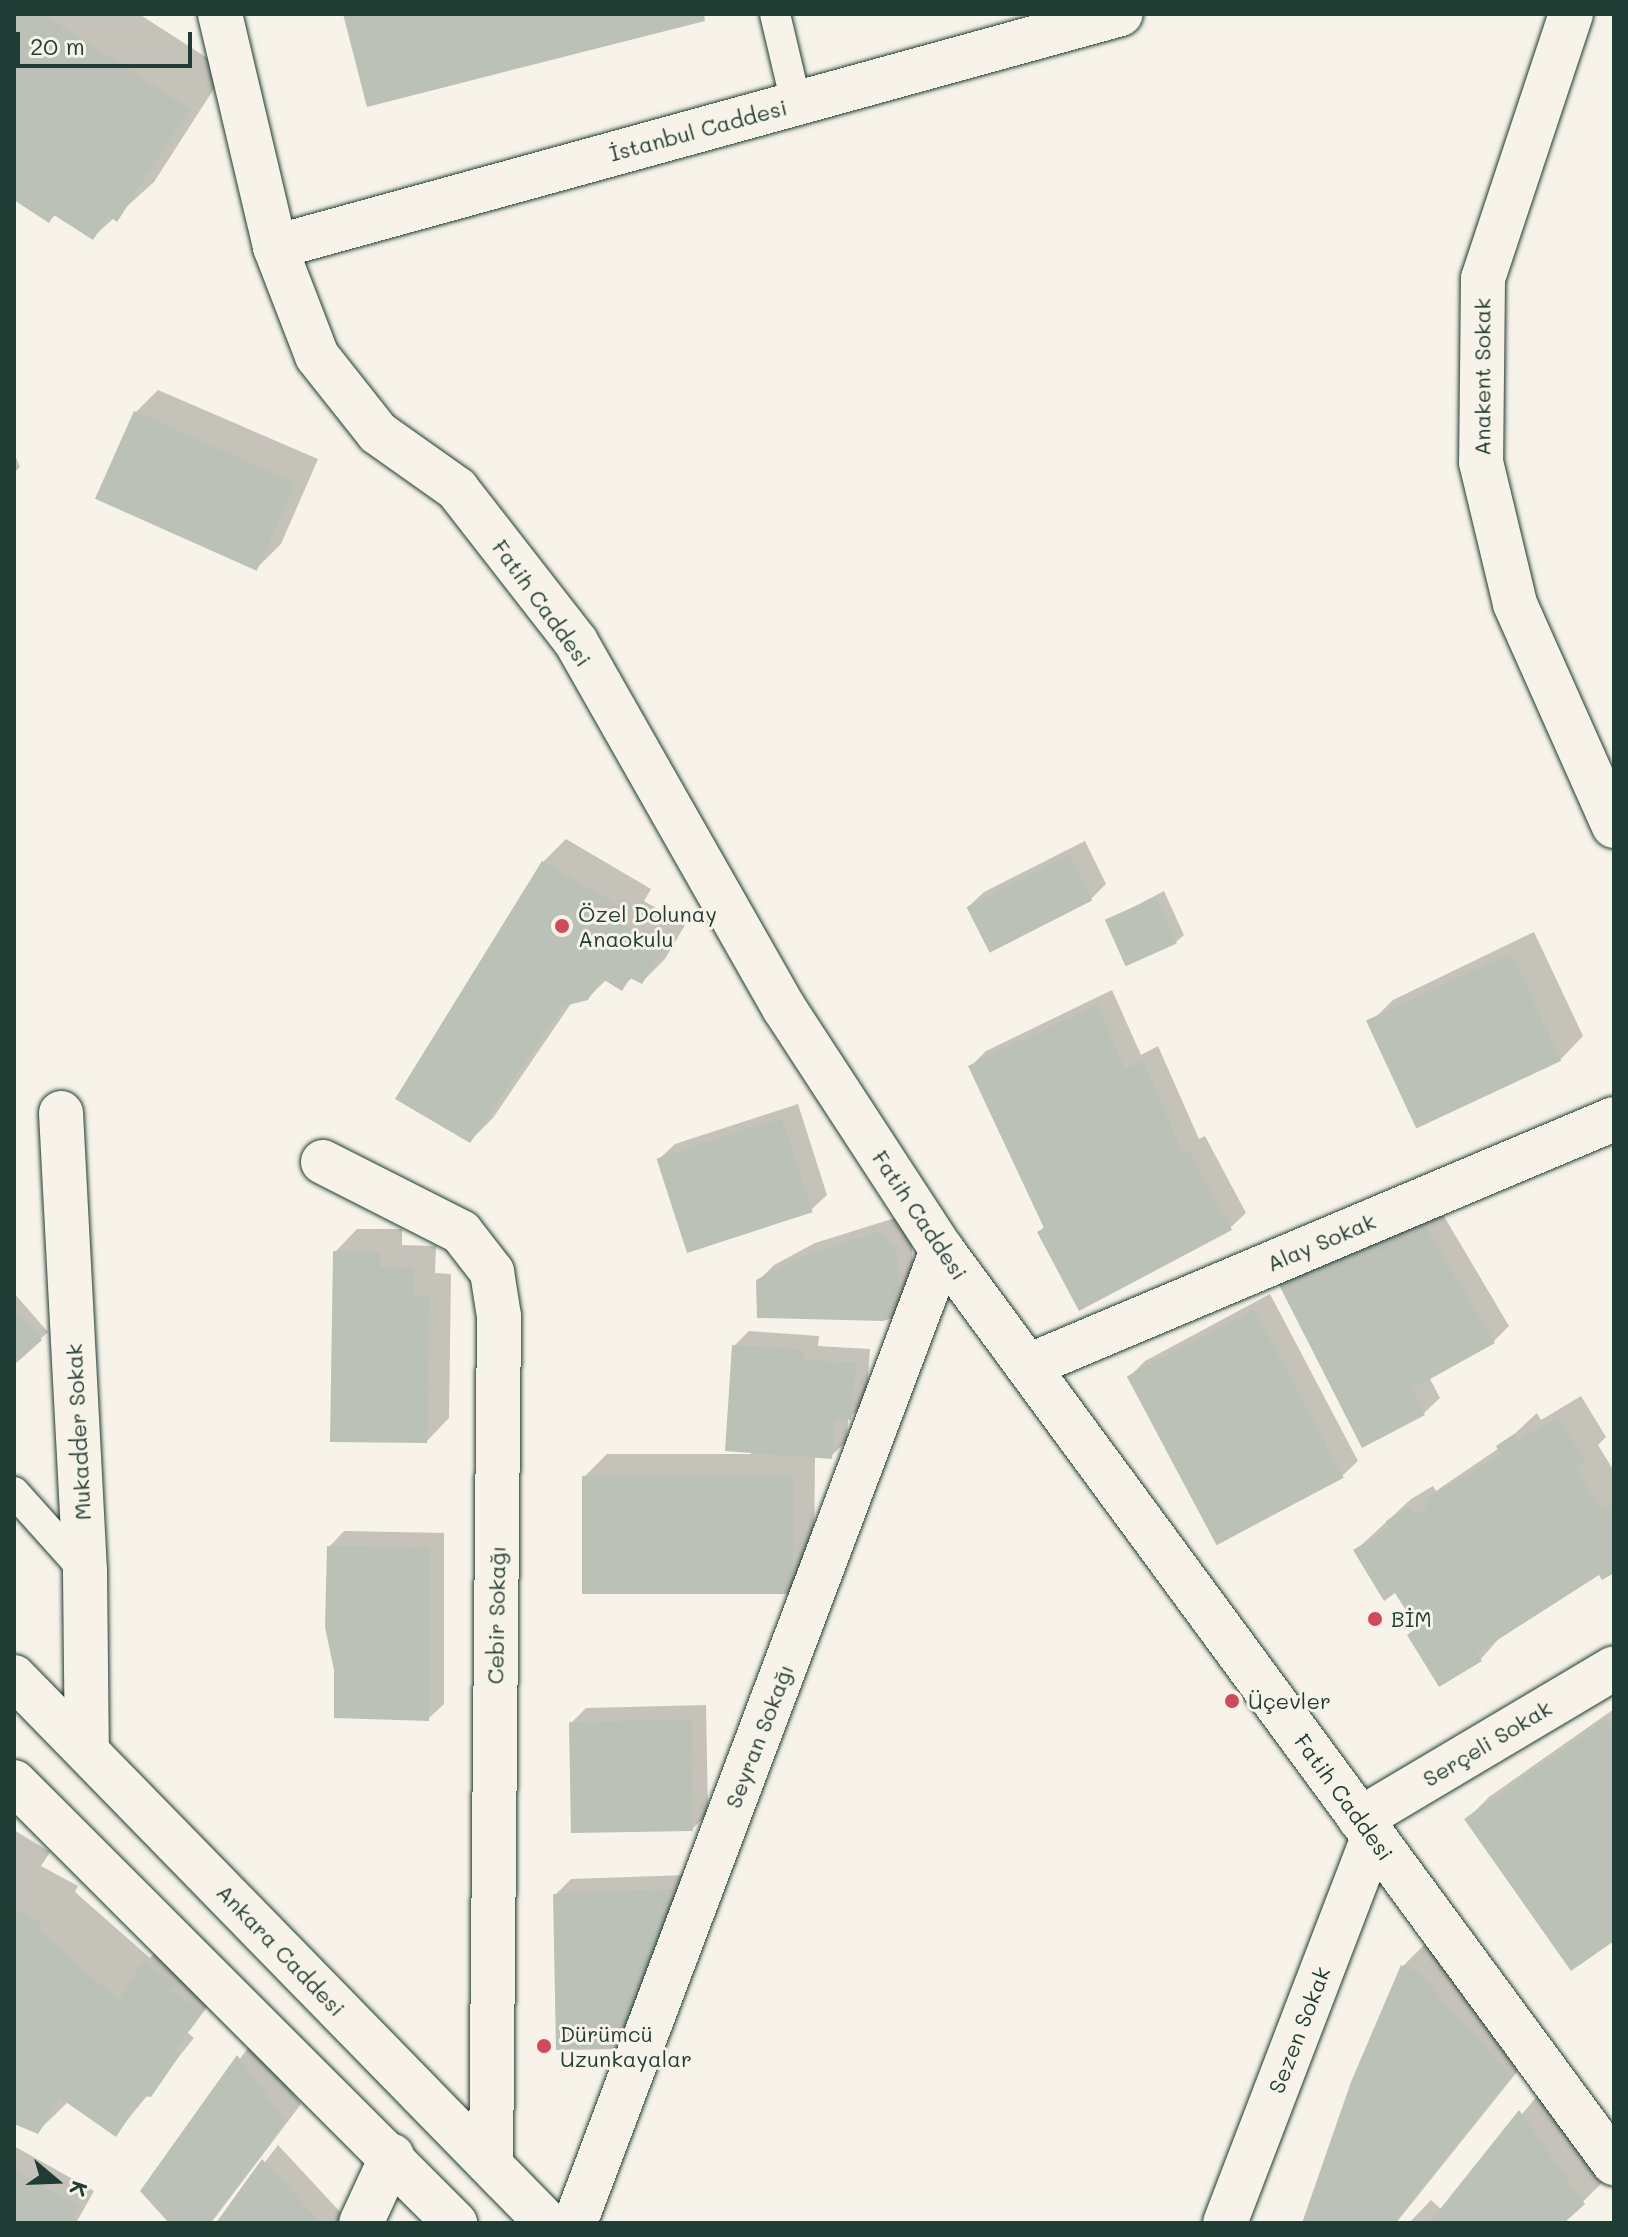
<!DOCTYPE html>
<meta charset="utf-8">
<style>
body{margin:0}
#map{position:relative;width:1628px;height:2237px;overflow:hidden;background:#f7f3e8;font-family:Mali,sans-serif}
div>[style]{position:absolute}
.shadow>*{inset:0;background:#0003}
.building>*{inset:0;background:#bbc1b6;transform-origin:0 0}
.roads{filter:drop-shadow(0 0 2px #1f3d34) drop-shadow(0 0 2px #1f3d34)}
.service>*{height:30px;margin:-15px;padding:0 15px;transform-origin:15px;border-radius:15px;background:#f7f3e8}
.minor>*{height:44px;margin:-22px;padding:0 22px;transform-origin:22px;border-radius:22px;background:#f7f3e8}
.tertiary>*{height:44px;margin:-22px;padding:0 22px;transform-origin:22px;border-radius:22px;background:#f7f3e8}
.primary>*{height:44px;margin:-22px;padding:0 22px;transform-origin:22px;border-radius:22px;background:#f7f3e8}
.dots>*{width:22px;height:22px;translate:-50% -50%;box-sizing:border-box;border:4px solid #f7f3e8;border-radius:50%}
span{translate:-50% -50%;white-space:nowrap;text-align:center;line-height:1.15;-webkit-text-stroke:6px #f7f3e8;paint-order:stroke}
.street-label{font-size:22px;color:#1f3d34}
.poi-label{font-size:22px;color:#1f3d34}
.left{translate:0 -50%;text-align:left}
.frame{position:absolute;inset:0;border:16px solid #1f3d34;pointer-events:none}
.north{position:absolute;left:16px;top:2141px;width:80px;height:80px;-webkit-text-stroke:6px #f7f3e8;paint-order:stroke;rotate:109deg;font-size:22px;font-weight:700;line-height:32px;text-align:center;color:#1f3d34}
.north::after{content:'';display:block;margin:auto;width:28px;height:36px;background:#1f3d34;clip-path:polygon(50% 0,100% 100%,50% 72%,0 100%)}
.scale{position:absolute;left:16px;top:32px;width:176px;height:36px;box-sizing:border-box;border:4px solid #1f3d34;border-top:0;padding-left:10px;font-size:24px;line-height:28px;white-space:nowrap;color:#1f3d34;-webkit-text-stroke:6px #f7f3e8;paint-order:stroke}
</style>
<div id="map">
<div class="shadow">
<i style="clip-path:polygon(14px 14px,139px 14px,226px 70px,154px 182px,93px 237px,56px 214px,49px 221px,14px 198px)"></i>
<i style="clip-path:polygon(158px 390px,318px 459px,281px 544px,258px 567px,135px 413px)"></i>
<i style="clip-path:polygon(14px 453px,20px 467px,14px 473px)"></i>
<i style="clip-path:polygon(566px 839px,651px 889px,644px 901px,685px 925px,665px 959px,642px 982px,633px 977px,621px 988px,607px 979px,587px 999px,572px 1002px,493px 1118px,470px 1141px,543px 862px)"></i>
<i style="clip-path:polygon(1085px 841px,1106px 884px,1090px 900px,968px 907px,984px 892px)"></i>
<i style="clip-path:polygon(1164px 891px,1184px 935px,1176px 942px,1107px 921px)"></i>
<i style="clip-path:polygon(1534px 932px,1583px 1036px,1561px 1059px,1370px 1023px,1393px 1000px)"></i>
<i style="clip-path:polygon(1112px 990px,1141px 1055px,1158px 1046px,1199px 1139px,1205px 1136px,1246px 1213px,1230px 1228px,1039px 1232px,1045px 1226px,971px 1066px,986px 1051px)"></i>
<i style="clip-path:polygon(798px 1104px,827px 1195px,811px 1210px,659px 1159px,675px 1144px)"></i>
<i style="clip-path:polygon(1432px 1196px,1509px 1326px,1493px 1342px,1429px 1377px,1440px 1398px,1424px 1413px,1363px 1445px,1280px 1284px)"></i>
<i style="clip-path:polygon(895px 1218px,911px 1237px,916px 1298px,900px 1314px,758px 1281px,774px 1265px,815px 1243px)"></i>
<i style="clip-path:polygon(357px 1229px,402px 1229px,402px 1245px,436px 1246px,435px 1273px,451px 1274px,449px 1418px,427px 1441px,335px 1252px)"></i>
<i style="clip-path:polygon(14px 1293px,48px 1332px,14px 1363px)"></i>
<i style="clip-path:polygon(1270px 1294px,1358px 1461px,1342px 1476px,1220px 1543px,1130px 1376px,1145px 1361px)"></i>
<i style="clip-path:polygon(749px 1331px,819px 1336px,818px 1346px,870px 1349px,866px 1403px,848px 1418px,847px 1441px,831px 1456px,815px 1455px,814px 1569px,791px 1592px,584px 1477px,607px 1454px,751px 1454px,734px 1346px)"></i>
<i style="clip-path:polygon(1581px 1396px,1606px 1437px,1598px 1445px,1614px 1471px,1614px 1570px,1600px 1573px,1502px 1635px,1481px 1659px,1409px 1635px,1418px 1626px,1396px 1590px,1355px 1551px,1411px 1499px,1433px 1486px,1436px 1491px,1499px 1448px,1537px 1413px,1541px 1420px)"></i>
<i style="clip-path:polygon(344px 1531px,444px 1533px,444px 1704px,428px 1719px,336px 1670px,329px 1547px)"></i>
<i style="clip-path:polygon(706px 1705px,708px 1814px,692px 1829px,571px 1723px,586px 1708px)"></i>
<i style="clip-path:polygon(1614px 1709px,1614px 1938px,1466px 1820px,1489px 1797px)"></i>
<i style="clip-path:polygon(14px 1830px,50px 1852px,41px 1866px,78px 1886px,75px 1892px,150px 1958px,160px 1948px,216px 1995px,188px 2033px,194px 2038px,116px 2134px,68px 2102px,37px 2132px,14px 2122px)"></i>
<i style="clip-path:polygon(686px 1875px,675px 1943px,555px 1895px,571px 1879px)"></i>
<i style="clip-path:polygon(1425px 1944px,1441px 1950px,1533px 2052px,1396px 2223px,1304px 2223px,1402px 1967px)"></i>
<i style="clip-path:polygon(253px 2041px,301px 2104px,211px 2223px,172px 2223px,142px 2191px)"></i>
<i style="clip-path:polygon(1543px 2089px,1606px 2179px,1561px 2223px,1409px 2223px,1431px 2200px,1442px 2210px)"></i>
<i style="clip-path:polygon(278px 2145px,343px 2215px,338px 2223px,218px 2223px)"></i>
<i style="clip-path:polygon(14px 2146px,94px 2191px,76px 2223px,14px 2223px)"></i>
</div>
<div class="building">
<i style="clip-path:polygon(14px 14px,43px 14px,190px 109px,117px 222px,109px 216px,93px 240px,54px 215px,49px 223px,14px 200px)"></i>
<i style="clip-path:polygon(343px 14px,704px 14px,705px 21px,367px 107px)"></i>
<i style="left:134px;top:411px;width:177px;height:96px;rotate:24deg"></i>
<i style="left:1069px;top:855px;width:51px;height:115px;rotate:63deg"></i>
<i style="clip-path:polygon(542px 861px,630px 912px,623px 924px,664px 949px,642px 984px,630px 978px,622px 991px,601px 978px,588px 1000px,564px 1006px,470px 1143px,395px 1099px)"></i>
<i style="left:1156px;top:897px;width:51px;height:56px;rotate:66deg"></i>
<i style="left:1511px;top:953px;width:119px;height:160px;rotate:65deg"></i>
<i style="clip-path:polygon(1097px 1004px,1125px 1069px,1143px 1060px,1183px 1153px,1189px 1151px,1232px 1230px,1079px 1311px,1037px 1232px,1044px 1228px,968px 1066px)"></i>
<i style="left:782px;top:1118px;width:99px;height:132px;rotate:72deg"></i>
<i style="clip-path:polygon(1416px 1211px,1495px 1343px,1412px 1389px,1425px 1415px,1362px 1448px,1278px 1283px)"></i>
<i style="clip-path:polygon(879px 1232px,897px 1253px,901px 1315px,883px 1321px,757px 1318px,756px 1280px,797px 1258px)"></i>
<i style="clip-path:polygon(333px 1251px,380px 1251px,380px 1267px,414px 1268px,413px 1295px,429px 1295px,427px 1443px,330px 1442px)"></i>
<i style="clip-path:polygon(14px 1308px,42px 1340px,14px 1365px)"></i>
<i style="left:1254px;top:1309px;width:191px;height:144px;rotate:62deg"></i>
<i style="clip-path:polygon(732px 1345px,804px 1350px,804px 1360px,856px 1363px,851px 1420px,835px 1418px,832px 1459px,725px 1451px)"></i>
<i style="clip-path:polygon(1558px 1417px,1585px 1461px,1575px 1468px,1602px 1510px,1614px 1503px,1614px 1573px,1602px 1580px,1599px 1575px,1477px 1653px,1482px 1661px,1439px 1687px,1407px 1635px,1417px 1628px,1395px 1593px,1384px 1601px,1353px 1550px,1389px 1528px,1386px 1521px,1409px 1507px,1415px 1515px,1428px 1506px,1424px 1500px,1501px 1455px,1496px 1446px,1514px 1434px,1518px 1441px)"></i>
<i style="left:582px;top:1476px;width:211px;height:118px"></i>
<i style="clip-path:polygon(327px 1546px,430px 1548px,429px 1721px,334px 1718px,334px 1670px,325px 1627px)"></i>
<i style="clip-path:polygon(1606px 1719px,1614px 1730px,1614px 1941px,1571px 1971px,1464px 1819px)"></i>
<i style="left:691px;top:1720px;width:111px;height:122px;rotate:89deg"></i>
<i style="clip-path:polygon(671px 1889px,671px 1926px,661px 1928px,660px 1960px,625px 2049px,556px 2050px,553px 1894px)"></i>
<i style="clip-path:polygon(14px 1909px,42px 1924px,38px 1930px,118px 2000px,143px 1962px,175px 1984px,170px 1991px,203px 2011px,174px 2050px,180px 2055px,151px 2097px,143px 2096px,116px 2137px,60px 2098px,38px 2134px,14px 2124px)"></i>
<i style="clip-path:polygon(1401px 1965px,1418px 1972px,1511px 2076px,1394px 2223px,1302px 2223px,1351px 2082px)"></i>
<i style="clip-path:polygon(237px 2055px,286px 2121px,209px 2223px,169px 2223px,140px 2191px)"></i>
<i style="clip-path:polygon(1519px 2110px,1585px 2204px,1564px 2223px,1429px 2223px)"></i>
<i style="clip-path:polygon(262px 2159px,321px 2223px,216px 2223px)"></i>
<i style="clip-path:polygon(14px 2170px,80px 2207px,71px 2223px,14px 2223px)"></i>
</div>
<div class="roads">
<div class="service">
<i style="left:775px;top:14px;width:91px;rotate:76.7deg"></i>
<i style="left:14px;top:1492px;width:106px;rotate:48.1deg"></i>
</div>
<div class="minor">
<i style="left:1571px;top:14px;width:279px;rotate:108.4deg"></i>
<i style="left:1483px;top:279px;width:183px;rotate:90.6deg"></i>
<i style="left:1481px;top:462px;width:146px;rotate:76.5deg"></i>
<i style="left:1515px;top:604px;width:243px;rotate:66deg"></i>
<i style="left:61px;top:1113px;width:459px;rotate:87deg"></i>
<i style="left:85px;top:1571px;width:180px;rotate:89.4deg"></i>
<i style="left:323px;top:1162px;width:155px;rotate:26.9deg"></i>
<i style="left:461px;top:1232px;width:51px;rotate:52.2deg"></i>
<i style="left:492px;top:1272px;width:45px;rotate:81deg"></i>
<i style="left:499px;top:1316px;width:848px;rotate:90.54deg"></i>
<i style="left:1028px;top:1366px;width:636px;rotate:-22.86deg"></i>
<i style="left:1360px;top:1819px;width:295px;rotate:-30.7deg"></i>
<i style="left:361px;top:2223px;width:74px;rotate:-65.2deg"></i>
<i style="left:575px;top:2223px;width:1040px;rotate:-69.33deg"></i>
<i style="left:1225px;top:2223px;width:412px;rotate:-69deg"></i>
</div>
<div class="tertiary">
<i style="left:220px;top:14px;width:239px;rotate:76.7deg"></i>
<i style="left:275px;top:247px;width:117px;rotate:68.9deg"></i>
<i style="left:317px;top:356px;width:98px;rotate:51.6deg"></i>
<i style="left:378px;top:433px;width:97px;rotate:35.3deg"></i>
<i style="left:457px;top:489px;width:194px;rotate:52.1deg"></i>
<i style="left:576px;top:642px;width:421px;rotate:60.4deg"></i>
<i style="left:784px;top:1008px;width:289px;rotate:56.9deg"></i>
<i style="left:942px;top:1250px;width:1134px;rotate:53.65deg"></i>
<i style="left:275px;top:247px;width:877px;rotate:-15.4deg"></i>
</div>
<div class="primary">
<i style="left:14px;top:1677px;width:763px;rotate:45.69deg"></i>
<i style="left:14px;top:1782px;width:624px;rotate:45deg"></i>
</div>
</div>
<div class="dots">
<i style="left:562px;top:926px;background:#d1495b"></i>
<i style="left:1375px;top:1619px;background:#d1495b"></i>
<i style="left:1232px;top:1701px;background:#d1495b"></i>
<i style="left:544px;top:2046px;background:#d1495b"></i>
</div>
<div class="street-label">
<span style="left:698px;top:130px;rotate:-15deg">İstanbul Caddesi</span>
<span style="left:1482px;top:377px;rotate:-90deg">Anakent Sokak</span>
<span style="left:542px;top:603px;rotate:54deg">Fatih Caddesi</span>
<span style="left:920px;top:1215px;rotate:56deg">Fatih Caddesi</span>
<span style="left:1321px;top:1242px;rotate:-23deg">Alay Sokak</span>
<span style="left:78px;top:1432px;rotate:-93deg">Mukadder Sokak</span>
<span style="left:496px;top:1615px;rotate:-89deg">Cebir Sokağı</span>
<span style="left:759px;top:1736px;rotate:-69deg">Seyran Sokağı</span>
<span style="left:1487px;top:1743px;rotate:-31deg">Serçeli Sokak</span>
<span style="left:1344px;top:1797px;rotate:54deg">Fatih Caddesi</span>
<span style="left:281px;top:1950px;rotate:46deg">Ankara Caddesi</span>
<span style="left:1299px;top:2030px;rotate:-69deg">Sezen Sokak</span>
</div>
<div class="poi-label">
<span class="left" style="left:578px;top:926px">Özel Dolunay<br>Anaokulu</span>
<span class="left" style="left:1391px;top:1619px">BİM</span>
<span class="left" style="left:1248px;top:1701px">Üçevler</span>
<span class="left" style="left:560px;top:2046px">Dürümcü<br>Uzunkayalar</span>
</div>
<div class="frame"></div>
<div class="north">K</div>
<div class="scale">20 m</div>
</div>
